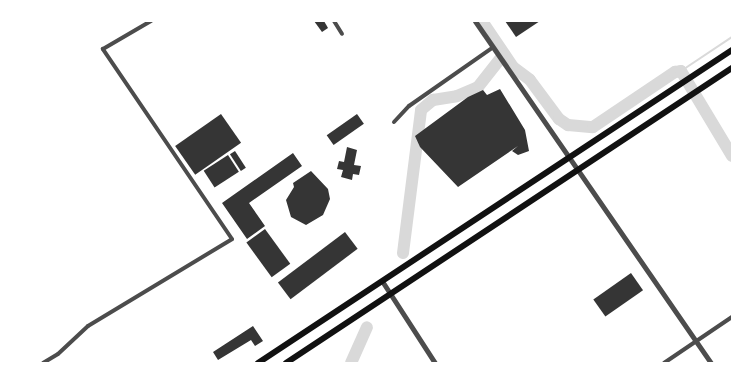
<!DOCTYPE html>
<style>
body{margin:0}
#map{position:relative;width:753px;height:384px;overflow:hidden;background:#fff;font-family:"Exo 2",sans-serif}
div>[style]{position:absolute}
.water>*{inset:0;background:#d9d9d9}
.stream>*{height:2px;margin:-1px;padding:0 1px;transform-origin:1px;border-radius:1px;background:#d9d9d9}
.river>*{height:12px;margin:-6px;padding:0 6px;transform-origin:6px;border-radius:6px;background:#d9d9d9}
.building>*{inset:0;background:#353535;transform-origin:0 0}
.minor>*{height:4px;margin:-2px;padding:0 2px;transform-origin:2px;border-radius:2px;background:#4c4c4c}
.tertiary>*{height:5px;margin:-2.5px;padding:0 2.5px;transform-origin:2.5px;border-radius:2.5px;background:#4c4c4c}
.primary>*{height:6px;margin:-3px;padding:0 3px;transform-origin:3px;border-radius:3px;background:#111}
span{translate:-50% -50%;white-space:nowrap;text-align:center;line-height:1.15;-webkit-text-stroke:4.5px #fff;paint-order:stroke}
.frame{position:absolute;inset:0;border:22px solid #fff;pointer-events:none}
</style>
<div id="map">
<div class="water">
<i style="clip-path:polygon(478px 21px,487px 21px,490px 27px,505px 49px,501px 54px)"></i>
</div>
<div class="stream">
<i style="left:681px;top:71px;width:61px;rotate:-33.7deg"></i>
</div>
<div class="river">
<i style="left:482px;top:21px;width:55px;rotate:56deg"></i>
<i style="left:513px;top:67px;width:21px;rotate:37deg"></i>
<i style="left:530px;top:80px;width:49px;rotate:53.4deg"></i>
<i style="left:559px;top:119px;width:11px;rotate:34deg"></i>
<i style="left:568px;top:125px;width:25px;rotate:5deg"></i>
<i style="left:593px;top:127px;width:99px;rotate:-33.9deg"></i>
<i style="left:675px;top:72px;width:6px;rotate:-9deg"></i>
<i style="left:681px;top:71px;width:99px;rotate:59deg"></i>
<i style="left:403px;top:253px;width:144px;rotate:-82.8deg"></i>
<i style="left:421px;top:110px;width:16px;rotate:-40deg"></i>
<i style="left:433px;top:100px;width:24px;rotate:-9deg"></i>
<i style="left:457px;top:96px;width:23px;rotate:-23deg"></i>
<i style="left:478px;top:87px;width:42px;rotate:-51.8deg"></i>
<i style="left:351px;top:363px;width:39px;rotate:-66deg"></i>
</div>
<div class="building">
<i style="clip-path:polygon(314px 21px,324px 21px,328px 28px,322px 32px)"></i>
<i style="clip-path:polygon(505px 21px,540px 21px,516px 37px)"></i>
<i style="clip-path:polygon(500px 89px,525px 130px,529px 151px,518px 155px,512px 151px,518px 146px,458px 187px,420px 147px,415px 136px,468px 97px,483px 90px,487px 95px)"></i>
<i style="left:221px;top:114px;width:35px;height:56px;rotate:55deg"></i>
<i style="left:357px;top:114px;width:12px;height:37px;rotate:55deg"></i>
<i style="clip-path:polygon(347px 147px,357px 150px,354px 165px,361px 166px,359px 175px,353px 174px,352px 180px,341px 177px,343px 170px,337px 169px,339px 161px,344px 162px)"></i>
<i style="left:235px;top:151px;width:20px;height:6px;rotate:57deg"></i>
<i style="clip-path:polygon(293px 153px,302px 166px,249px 203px,265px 226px,247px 239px,222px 203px)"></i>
<i style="left:228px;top:155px;width:20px;height:29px;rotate:57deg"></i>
<i style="clip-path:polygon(311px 171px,328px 189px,330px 199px,323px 215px,306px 225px,291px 217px,286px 200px,294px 187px,293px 183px)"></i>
<i style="left:265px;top:229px;width:43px;height:23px;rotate:54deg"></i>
<i style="left:345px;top:232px;width:21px;height:84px;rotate:53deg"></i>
<i style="left:631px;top:273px;width:21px;height:46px;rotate:55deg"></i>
<i style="clip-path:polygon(253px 326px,263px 341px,255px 346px,251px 340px,218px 360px,213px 352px)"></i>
</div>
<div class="minor">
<i style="left:334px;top:21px;width:15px;rotate:58deg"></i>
<i style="left:394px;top:122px;width:22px;rotate:-47deg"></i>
<i style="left:409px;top:106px;width:101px;rotate:-34.9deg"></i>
<i style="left:43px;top:363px;width:17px;rotate:-31deg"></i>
<i style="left:58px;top:354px;width:41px;rotate:-43deg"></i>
<i style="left:88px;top:326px;width:168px;rotate:-31.1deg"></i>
<i style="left:232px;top:239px;width:230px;rotate:-124.2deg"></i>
<i style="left:103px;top:49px;width:56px;rotate:-30.3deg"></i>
<i style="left:664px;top:363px;width:82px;rotate:-34.1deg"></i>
</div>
<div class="tertiary">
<i style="left:475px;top:21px;width:416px;rotate:55.4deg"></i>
<i style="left:382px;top:281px;width:98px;rotate:57.1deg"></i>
</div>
<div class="primary">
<i style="left:258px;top:363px;width:568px;rotate:-33.44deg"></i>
<i style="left:286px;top:363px;width:535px;rotate:-33.48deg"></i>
</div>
<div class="frame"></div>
</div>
